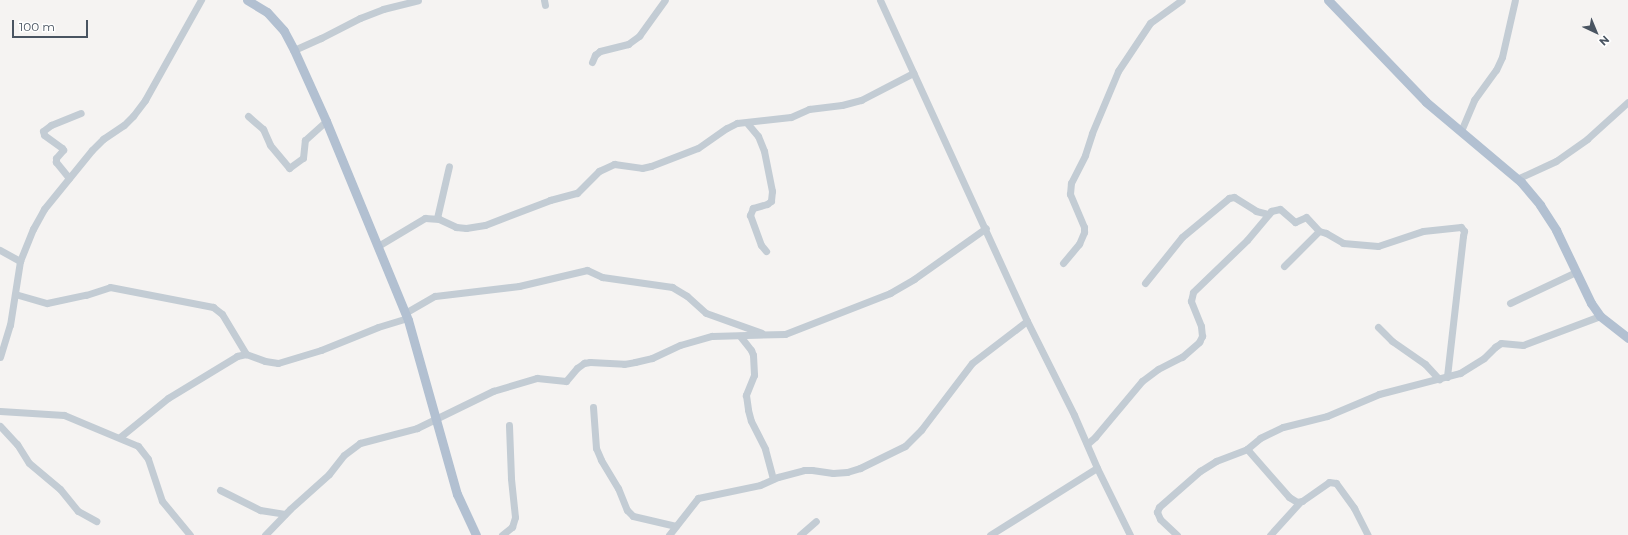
<!DOCTYPE html>
<style>
body{margin:0}
#map{position:relative;width:1628px;height:535px;overflow:hidden;background:#f5f3f2;font-family:Montserrat,sans-serif}
div>[style]{position:absolute}
.minor>*{height:7px;margin:-3.5px;padding:0 3.5px;transform-origin:3.5px;border-radius:3.5px;background:#c3ccd4}
.major>*{height:9px;margin:-4.5px;padding:0 4.5px;transform-origin:4.5px;border-radius:4.5px;background:#b2c0d1}
span{translate:-50% -50%;white-space:nowrap;text-align:center;line-height:1.15;-webkit-text-stroke:4px #fff;paint-order:stroke}
.north{position:absolute;left:1576px;top:12px;width:40px;height:40px;-webkit-text-stroke:3px #fff;paint-order:stroke;rotate:136deg;font-size:11px;font-weight:700;line-height:16px;text-align:center;color:#495461}
.north::after{content:'';display:block;margin:auto;width:14px;height:18px;background:#495461;clip-path:polygon(50% 0,100% 100%,50% 72%,0 100%)}
.scale{position:absolute;left:12px;top:20px;width:76px;height:18px;box-sizing:border-box;border:2px solid #495461;border-top:0;padding-left:5px;font-size:12px;line-height:14px;white-space:nowrap;color:#495461;-webkit-text-stroke:3px #fff;paint-order:stroke}
</style>
<div id="map">
<div class="minor">
<i style="left:544px;top:0;width:5px;rotate:79deg"></i>
<i style="left:880px;top:0;width:353px;rotate:65.4deg"></i>
<i style="left:1027px;top:321px;width:105px;rotate:63.4deg"></i>
<i style="left:1074px;top:415px;width:58px;rotate:66.5deg"></i>
<i style="left:1097px;top:468px;width:75px;rotate:63.8deg"></i>
<i style="left:294px;top:50px;width:30px;rotate:-24deg"></i>
<i style="left:321px;top:38px;width:44px;rotate:-27.1deg"></i>
<i style="left:360px;top:18px;width:25px;rotate:-21deg"></i>
<i style="left:383px;top:9px;width:36px;rotate:-14deg"></i>
<i style="left:592px;top:62px;width:8px;rotate:-67deg"></i>
<i style="left:595px;top:55px;width:6px;rotate:-39deg"></i>
<i style="left:600px;top:51px;width:29px;rotate:-14deg"></i>
<i style="left:628px;top:44px;width:14px;rotate:-36deg"></i>
<i style="left:639px;top:36px;width:44px;rotate:-54.2deg"></i>
<i style="left:248px;top:116px;width:20px;rotate:41deg"></i>
<i style="left:263px;top:129px;width:17px;rotate:66deg"></i>
<i style="left:270px;top:145px;width:30px;rotate:50deg"></i>
<i style="left:289px;top:168px;width:17px;rotate:-36deg"></i>
<i style="left:303px;top:158px;width:18px;rotate:-84deg"></i>
<i style="left:305px;top:140px;width:28px;rotate:-42deg"></i>
<i style="left:747px;top:123px;width:17px;rotate:50deg"></i>
<i style="left:758px;top:136px;width:16px;rotate:68deg"></i>
<i style="left:764px;top:151px;width:41px;rotate:78.7deg"></i>
<i style="left:772px;top:191px;width:10px;rotate:96deg"></i>
<i style="left:771px;top:201px;width:5px;rotate:143deg"></i>
<i style="left:767px;top:204px;width:15px;rotate:164deg"></i>
<i style="left:753px;top:208px;width:8px;rotate:113deg"></i>
<i style="left:750px;top:215px;width:32px;rotate:70deg"></i>
<i style="left:761px;top:245px;width:8px;rotate:50deg"></i>
<i style="left:1461px;top:131px;width:34px;rotate:-67deg"></i>
<i style="left:1474px;top:100px;width:37px;rotate:-54deg"></i>
<i style="left:1496px;top:70px;width:14px;rotate:-65deg"></i>
<i style="left:1502px;top:57px;width:58px;rotate:-77.2deg"></i>
<i style="left:69px;top:178px;width:21px;rotate:-129deg"></i>
<i style="left:56px;top:162px;width:4px;rotate:-90deg"></i>
<i style="left:56px;top:158px;width:11px;rotate:-49deg"></i>
<i style="left:63px;top:150px;width:2px;rotate:-117deg"></i>
<i style="left:62px;top:148px;width:22px;rotate:-144deg"></i>
<i style="left:44px;top:135px;width:4px;rotate:-104deg"></i>
<i style="left:43px;top:131px;width:10px;rotate:-37deg"></i>
<i style="left:51px;top:125px;width:32px;rotate:-22deg"></i>
<i style="left:1517px;top:179px;width:43px;rotate:-24.8deg"></i>
<i style="left:1556px;top:161px;width:38px;rotate:-35deg"></i>
<i style="left:1587px;top:139px;width:55px;rotate:-42.1deg"></i>
<i style="left:437px;top:218px;width:53px;rotate:-77deg"></i>
<i style="left:378px;top:246px;width:55px;rotate:-30.8deg"></i>
<i style="left:425px;top:218px;width:14px;rotate:4deg"></i>
<i style="left:439px;top:219px;width:19px;rotate:25deg"></i>
<i style="left:456px;top:227px;width:10px;rotate:6deg"></i>
<i style="left:466px;top:228px;width:19px;rotate:-9deg"></i>
<i style="left:485px;top:225px;width:70px;rotate:-21deg"></i>
<i style="left:550px;top:200px;width:28px;rotate:-15deg"></i>
<i style="left:577px;top:193px;width:31px;rotate:-45deg"></i>
<i style="left:599px;top:171px;width:17px;rotate:-25deg"></i>
<i style="left:614px;top:164px;width:28px;rotate:8deg"></i>
<i style="left:642px;top:168px;width:9px;rotate:-13deg"></i>
<i style="left:651px;top:166px;width:50px;rotate:-21deg"></i>
<i style="left:698px;top:148px;width:35px;rotate:-35deg"></i>
<i style="left:727px;top:128px;width:11px;rotate:-27deg"></i>
<i style="left:737px;top:123px;width:54px;rotate:-6.3deg"></i>
<i style="left:791px;top:117px;width:20px;rotate:-24deg"></i>
<i style="left:809px;top:109px;width:33px;rotate:-7deg"></i>
<i style="left:842px;top:105px;width:20px;rotate:-15deg"></i>
<i style="left:861px;top:100px;width:59px;rotate:-27.4deg"></i>
<i style="left:0;top:250px;width:23px;rotate:29deg"></i>
<i style="left:1063px;top:263px;width:25px;rotate:-50deg"></i>
<i style="left:1079px;top:244px;width:13px;rotate:-67deg"></i>
<i style="left:1084px;top:232px;width:5px;rotate:-90deg"></i>
<i style="left:1084px;top:227px;width:36px;rotate:-113deg"></i>
<i style="left:1070px;top:194px;width:11px;rotate:-85deg"></i>
<i style="left:1071px;top:183px;width:31px;rotate:-63deg"></i>
<i style="left:1085px;top:155px;width:23px;rotate:-72deg"></i>
<i style="left:1092px;top:133px;width:67px;rotate:-67.2deg"></i>
<i style="left:1118px;top:71px;width:58px;rotate:-56.3deg"></i>
<i style="left:1150px;top:23px;width:39px;rotate:-36deg"></i>
<i style="left:1284px;top:266px;width:49px;rotate:-45deg"></i>
<i style="left:1319px;top:231px;width:7px;rotate:16deg"></i>
<i style="left:1326px;top:233px;width:20px;rotate:30deg"></i>
<i style="left:1343px;top:243px;width:35px;rotate:5deg"></i>
<i style="left:1378px;top:246px;width:47px;rotate:-18.4deg"></i>
<i style="left:1423px;top:231px;width:38px;rotate:-6deg"></i>
<i style="left:1461px;top:227px;width:5px;rotate:53deg"></i>
<i style="left:1464px;top:231px;width:5px;rotate:101deg"></i>
<i style="left:1463px;top:236px;width:142px;rotate:96.5deg"></i>
<i style="left:1145px;top:283px;width:59px;rotate:-51.2deg"></i>
<i style="left:1182px;top:237px;width:61px;rotate:-39.7deg"></i>
<i style="left:1229px;top:198px;width:5px;rotate:-11deg"></i>
<i style="left:1234px;top:197px;width:26px;rotate:32deg"></i>
<i style="left:1256px;top:211px;width:12px;rotate:14deg"></i>
<i style="left:15px;top:294px;width:33px;rotate:16deg"></i>
<i style="left:47px;top:303px;width:40px;rotate:-12deg"></i>
<i style="left:86px;top:295px;width:25px;rotate:-18deg"></i>
<i style="left:110px;top:287px;width:105px;rotate:11deg"></i>
<i style="left:213px;top:307px;width:11px;rotate:38deg"></i>
<i style="left:222px;top:314px;width:47px;rotate:59deg"></i>
<i style="left:1510px;top:303px;width:73px;rotate:-25.2deg"></i>
<i style="left:405px;top:313px;width:34px;rotate:-30deg"></i>
<i style="left:435px;top:296px;width:85px;rotate:-6.8deg"></i>
<i style="left:519px;top:286px;width:70px;rotate:-13.2deg"></i>
<i style="left:587px;top:270px;width:17px;rotate:25deg"></i>
<i style="left:602px;top:277px;width:71px;rotate:8.1deg"></i>
<i style="left:672px;top:287px;width:17px;rotate:31deg"></i>
<i style="left:687px;top:296px;width:25px;rotate:42deg"></i>
<i style="left:706px;top:313px;width:59px;rotate:19.7deg"></i>
<i style="left:1378px;top:327px;width:20px;rotate:45deg"></i>
<i style="left:1392px;top:341px;width:40px;rotate:34.9deg"></i>
<i style="left:1425px;top:364px;width:21px;rotate:47deg"></i>
<i style="left:740px;top:336px;width:18px;rotate:52deg"></i>
<i style="left:751px;top:350px;width:5px;rotate:68deg"></i>
<i style="left:753px;top:355px;width:20px;rotate:87deg"></i>
<i style="left:754px;top:375px;width:22px;rotate:112deg"></i>
<i style="left:746px;top:395px;width:15px;rotate:82deg"></i>
<i style="left:748px;top:410px;width:11px;rotate:75deg"></i>
<i style="left:751px;top:421px;width:31px;rotate:63deg"></i>
<i style="left:765px;top:449px;width:31px;rotate:75deg"></i>
<i style="left:0;top:357px;width:34px;rotate:-73deg"></i>
<i style="left:10px;top:325px;width:65px;rotate:-81.1deg"></i>
<i style="left:20px;top:261px;width:35px;rotate:-68deg"></i>
<i style="left:33px;top:229px;width:23px;rotate:-61deg"></i>
<i style="left:44px;top:209px;width:76px;rotate:-50.9deg"></i>
<i style="left:92px;top:150px;width:16px;rotate:-45deg"></i>
<i style="left:103px;top:139px;width:25px;rotate:-34deg"></i>
<i style="left:124px;top:125px;width:13px;rotate:-45deg"></i>
<i style="left:133px;top:116px;width:20px;rotate:-53deg"></i>
<i style="left:145px;top:100px;width:115px;rotate:-60.8deg"></i>
<i style="left:593px;top:407px;width:41px;rotate:85.8deg"></i>
<i style="left:596px;top:448px;width:13px;rotate:67deg"></i>
<i style="left:601px;top:460px;width:33px;rotate:59deg"></i>
<i style="left:618px;top:488px;width:24px;rotate:68deg"></i>
<i style="left:627px;top:510px;width:8px;rotate:45deg"></i>
<i style="left:633px;top:516px;width:44px;rotate:13.1deg"></i>
<i style="left:0;top:411px;width:64px;rotate:3.6deg"></i>
<i style="left:64px;top:415px;width:80px;rotate:22.7deg"></i>
<i style="left:138px;top:446px;width:16px;rotate:52deg"></i>
<i style="left:148px;top:459px;width:44px;rotate:71.6deg"></i>
<i style="left:162px;top:501px;width:44px;rotate:50.5deg"></i>
<i style="left:0;top:426px;width:25px;rotate:47deg"></i>
<i style="left:17px;top:444px;width:22px;rotate:58deg"></i>
<i style="left:29px;top:463px;width:40px;rotate:40deg"></i>
<i style="left:60px;top:489px;width:28px;rotate:51deg"></i>
<i style="left:78px;top:511px;width:21px;rotate:29deg"></i>
<i style="left:120px;top:437px;width:62px;rotate:-39.1deg"></i>
<i style="left:168px;top:398px;width:81px;rotate:-31.3deg"></i>
<i style="left:237px;top:356px;width:9px;rotate:-13deg"></i>
<i style="left:246px;top:354px;width:20px;rotate:20deg"></i>
<i style="left:265px;top:361px;width:13px;rotate:9deg"></i>
<i style="left:278px;top:363px;width:45px;rotate:-16.8deg"></i>
<i style="left:321px;top:350px;width:61px;rotate:-22deg"></i>
<i style="left:378px;top:327px;width:30px;rotate:-17deg"></i>
<i style="left:1087px;top:444px;width:11px;rotate:-41deg"></i>
<i style="left:1095px;top:437px;width:73px;rotate:-50deg"></i>
<i style="left:1142px;top:381px;width:20px;rotate:-37deg"></i>
<i style="left:1158px;top:369px;width:27px;rotate:-27deg"></i>
<i style="left:1182px;top:357px;width:23px;rotate:-41deg"></i>
<i style="left:1199px;top:342px;width:7px;rotate:-63deg"></i>
<i style="left:1202px;top:336px;width:10px;rotate:-96deg"></i>
<i style="left:1201px;top:326px;width:27px;rotate:-112deg"></i>
<i style="left:1191px;top:301px;width:9px;rotate:-77deg"></i>
<i style="left:1193px;top:292px;width:75px;rotate:-43.9deg"></i>
<i style="left:1247px;top:240px;width:38px;rotate:-50deg"></i>
<i style="left:1271px;top:211px;width:9px;rotate:-13deg"></i>
<i style="left:1280px;top:209px;width:20px;rotate:41deg"></i>
<i style="left:1295px;top:222px;width:12px;rotate:-24deg"></i>
<i style="left:1306px;top:217px;width:19px;rotate:47deg"></i>
<i style="left:1247px;top:449px;width:64px;rotate:48.8deg"></i>
<i style="left:1289px;top:497px;width:9px;rotate:32deg"></i>
<i style="left:1297px;top:502px;width:5px;rotate:-11deg"></i>
<i style="left:1302px;top:501px;width:33px;rotate:-35deg"></i>
<i style="left:1329px;top:482px;width:7px;rotate:8deg"></i>
<i style="left:1336px;top:483px;width:31px;rotate:54deg"></i>
<i style="left:1354px;top:508px;width:30px;rotate:63deg"></i>
<i style="left:220px;top:490px;width:45px;rotate:26.6deg"></i>
<i style="left:260px;top:510px;width:25px;rotate:9deg"></i>
<i style="left:265px;top:535px;width:36px;rotate:-46deg"></i>
<i style="left:290px;top:509px;width:52px;rotate:-41.9deg"></i>
<i style="left:329px;top:474px;width:24px;rotate:-52deg"></i>
<i style="left:344px;top:455px;width:20px;rotate:-37deg"></i>
<i style="left:360px;top:443px;width:59px;rotate:-14.7deg"></i>
<i style="left:417px;top:428px;width:85px;rotate:-26deg"></i>
<i style="left:493px;top:391px;width:46px;rotate:-16.5deg"></i>
<i style="left:537px;top:378px;width:29px;rotate:6deg"></i>
<i style="left:566px;top:381px;width:17px;rotate:-50deg"></i>
<i style="left:577px;top:368px;width:9px;rotate:-36deg"></i>
<i style="left:584px;top:363px;width:6px;rotate:-9deg"></i>
<i style="left:590px;top:362px;width:34px;rotate:3deg"></i>
<i style="left:624px;top:364px;width:11px;rotate:-10deg"></i>
<i style="left:635px;top:362px;width:17px;rotate:-13deg"></i>
<i style="left:652px;top:358px;width:31px;rotate:-25deg"></i>
<i style="left:680px;top:345px;width:33px;rotate:-16deg"></i>
<i style="left:712px;top:336px;width:73px;rotate:-1.6deg"></i>
<i style="left:785px;top:334px;width:113px;rotate:-21.3deg"></i>
<i style="left:890px;top:293px;width:28px;rotate:-30deg"></i>
<i style="left:914px;top:279px;width:88px;rotate:-35.3deg"></i>
<i style="left:502px;top:535px;width:13px;rotate:-39deg"></i>
<i style="left:512px;top:527px;width:10px;rotate:-73deg"></i>
<i style="left:515px;top:517px;width:39px;rotate:-96deg"></i>
<i style="left:511px;top:478px;width:53px;rotate:-92.2deg"></i>
<i style="left:669px;top:535px;width:47px;rotate:-51.9deg"></i>
<i style="left:698px;top:498px;width:63px;rotate:-11.8deg"></i>
<i style="left:760px;top:485px;width:20px;rotate:-24deg"></i>
<i style="left:778px;top:477px;width:27px;rotate:-15deg"></i>
<i style="left:804px;top:470px;width:8px"></i>
<i style="left:812px;top:470px;width:21px;rotate:8deg"></i>
<i style="left:833px;top:473px;width:14px;rotate:-4deg"></i>
<i style="left:847px;top:472px;width:14px;rotate:-17deg"></i>
<i style="left:860px;top:468px;width:50px;rotate:-26.1deg"></i>
<i style="left:905px;top:446px;width:23px;rotate:-45deg"></i>
<i style="left:921px;top:430px;width:84px;rotate:-52.7deg"></i>
<i style="left:972px;top:363px;width:69px;rotate:-37.4deg"></i>
<i style="left:800px;top:535px;width:21px;rotate:-41deg"></i>
<i style="left:990px;top:535px;width:126px;rotate:-32.1deg"></i>
<i style="left:1177px;top:535px;width:23px;rotate:-137deg"></i>
<i style="left:1160px;top:519px;width:8px;rotate:-113deg"></i>
<i style="left:1157px;top:512px;width:5px;rotate:-68deg"></i>
<i style="left:1159px;top:507px;width:55px;rotate:-41.3deg"></i>
<i style="left:1200px;top:471px;width:19px;rotate:-32deg"></i>
<i style="left:1216px;top:461px;width:33px;rotate:-21deg"></i>
<i style="left:1247px;top:449px;width:17px;rotate:-40deg"></i>
<i style="left:1260px;top:438px;width:25px;rotate:-26deg"></i>
<i style="left:1283px;top:427px;width:45px;rotate:-14deg"></i>
<i style="left:1327px;top:416px;width:56px;rotate:-22.9deg"></i>
<i style="left:1379px;top:394px;width:84px;rotate:-14.5deg"></i>
<i style="left:1460px;top:373px;width:28px;rotate:-32deg"></i>
<i style="left:1484px;top:358px;width:16px;rotate:-45deg"></i>
<i style="left:1495px;top:347px;width:7px;rotate:-34deg"></i>
<i style="left:1501px;top:343px;width:22px;rotate:5deg"></i>
<i style="left:1523px;top:345px;width:82px;rotate:-20.6deg"></i>
<i style="left:1270px;top:535px;width:43px;rotate:-47.8deg"></i>
</div>
<div class="major">
<i style="left:247px;top:0;width:23px;rotate:31deg"></i>
<i style="left:267px;top:12px;width:25px;rotate:48deg"></i>
<i style="left:284px;top:31px;width:21px;rotate:62deg"></i>
<i style="left:294px;top:50px;width:78px;rotate:65.7deg"></i>
<i style="left:326px;top:121px;width:215px;rotate:67.6deg"></i>
<i style="left:408px;top:320px;width:181px;rotate:74.3deg"></i>
<i style="left:457px;top:494px;width:45px;rotate:65.1deg"></i>
<i style="left:1328px;top:0;width:141px;rotate:46.1deg"></i>
<i style="left:1426px;top:102px;width:124px;rotate:40.1deg"></i>
<i style="left:1521px;top:182px;width:30px;rotate:50deg"></i>
<i style="left:1540px;top:205px;width:30px;rotate:57deg"></i>
<i style="left:1556px;top:230px;width:81px;rotate:64.4deg"></i>
<i style="left:1591px;top:303px;width:16px;rotate:55deg"></i>
<i style="left:1600px;top:316px;width:36px;rotate:38deg"></i>
</div>
<div class="north">N</div>
<div class="scale">100 m</div>
</div>
